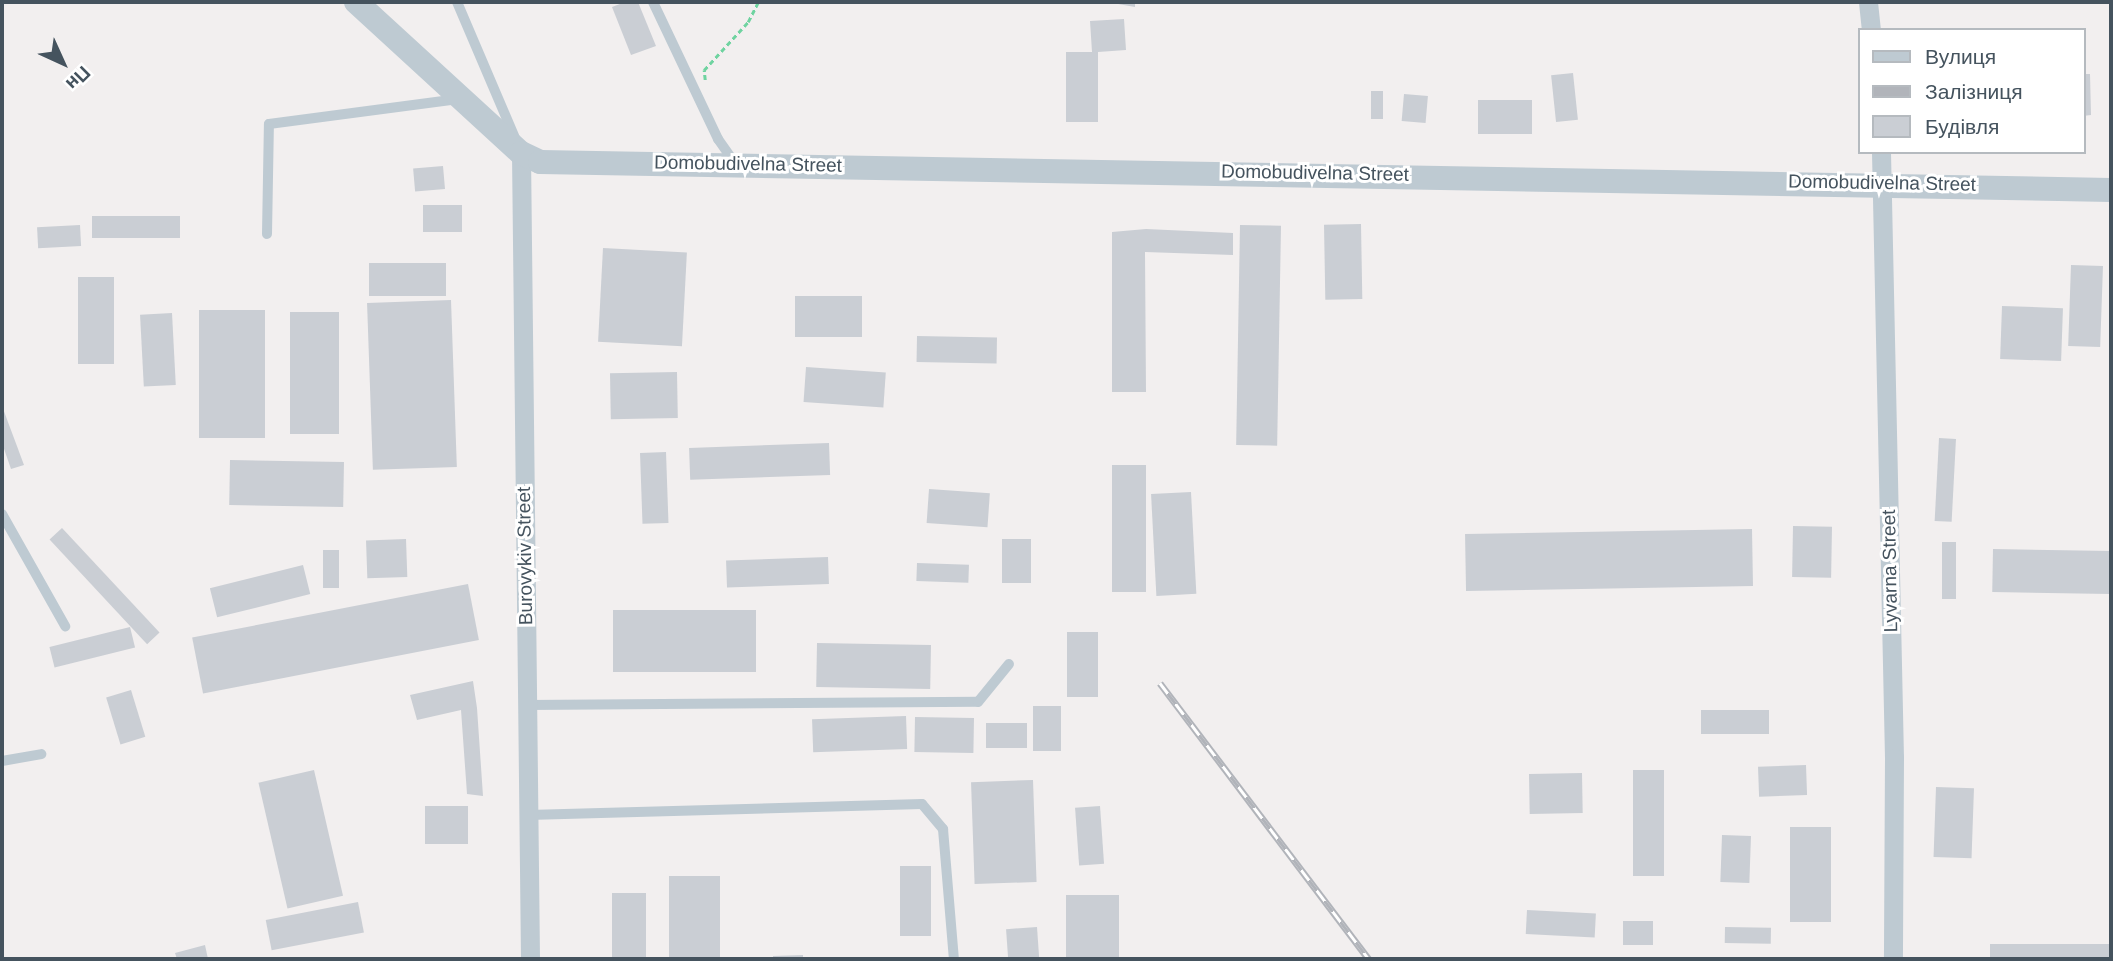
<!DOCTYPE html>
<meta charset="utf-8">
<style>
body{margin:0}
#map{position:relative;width:2113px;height:961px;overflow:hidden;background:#f2efef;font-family:Arial,sans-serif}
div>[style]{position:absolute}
.building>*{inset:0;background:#caced4;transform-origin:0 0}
.path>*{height:2.5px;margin-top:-1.25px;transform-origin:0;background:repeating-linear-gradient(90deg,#6fd3a0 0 5px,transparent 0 8.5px)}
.service>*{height:10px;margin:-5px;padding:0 5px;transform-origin:5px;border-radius:5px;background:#becad2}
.minor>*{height:19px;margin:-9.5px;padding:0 9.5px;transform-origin:9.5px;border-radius:9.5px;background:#becad2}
.tertiary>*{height:24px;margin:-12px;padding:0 12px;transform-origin:12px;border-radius:12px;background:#becad2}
.rail>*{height:7px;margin-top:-3.5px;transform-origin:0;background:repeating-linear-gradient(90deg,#fff 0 13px,#b1b4ba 0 26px);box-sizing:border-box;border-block:2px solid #b1b4ba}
span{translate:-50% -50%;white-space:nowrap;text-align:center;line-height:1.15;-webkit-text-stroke:6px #fff;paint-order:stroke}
.street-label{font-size:19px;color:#45535e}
.frame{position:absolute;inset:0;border:4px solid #45535e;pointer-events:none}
.legend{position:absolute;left:1858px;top:28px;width:228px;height:126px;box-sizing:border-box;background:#fff;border:2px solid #b5babf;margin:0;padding:9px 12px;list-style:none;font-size:21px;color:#45535e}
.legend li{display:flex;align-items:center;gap:14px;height:35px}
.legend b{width:35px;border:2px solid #b5babf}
.north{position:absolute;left:28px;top:28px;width:70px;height:70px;-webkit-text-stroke:5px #fff;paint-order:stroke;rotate:135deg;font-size:19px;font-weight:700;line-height:28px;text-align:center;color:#45535e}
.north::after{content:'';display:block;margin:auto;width:24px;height:32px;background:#45535e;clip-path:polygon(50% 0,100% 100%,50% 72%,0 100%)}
</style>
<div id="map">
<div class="building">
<i style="clip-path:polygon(625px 2px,638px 2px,656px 46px,631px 55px,612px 7px)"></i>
<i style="clip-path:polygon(1107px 2px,1135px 2px,1135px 7px)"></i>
<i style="clip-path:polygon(1124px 19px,1126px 50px,1098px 52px,1098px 122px,1066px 122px,1066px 52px,1092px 52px,1090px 21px)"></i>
<i style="left:1573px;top:73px;width:47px;height:22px;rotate:84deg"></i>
<i style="clip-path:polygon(2083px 74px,2090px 74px,2091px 115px,2083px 116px)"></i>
<i style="left:1371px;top:91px;width:12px;height:28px"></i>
<i style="left:1404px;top:94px;width:24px;height:27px;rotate:5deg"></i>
<i style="left:1478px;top:100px;width:54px;height:34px"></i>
<i style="left:443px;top:166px;width:23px;height:30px;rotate:85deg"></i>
<i style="left:462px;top:205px;width:27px;height:39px;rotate:90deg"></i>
<i style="left:180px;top:216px;width:22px;height:88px;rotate:90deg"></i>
<i style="left:1361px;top:224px;width:75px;height:37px;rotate:89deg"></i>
<i style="left:80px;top:225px;width:21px;height:43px;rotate:87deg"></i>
<i style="left:1240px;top:225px;width:41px;height:220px;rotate:1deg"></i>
<i style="clip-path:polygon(1146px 229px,1233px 233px,1233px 255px,1145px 252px,1146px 392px,1112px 392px,1112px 232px)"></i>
<i style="left:603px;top:248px;width:84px;height:94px;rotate:3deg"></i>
<i style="left:369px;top:263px;width:77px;height:33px"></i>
<i style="left:2071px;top:265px;width:32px;height:81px;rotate:2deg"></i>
<i style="left:78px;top:277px;width:36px;height:87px"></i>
<i style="left:862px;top:296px;width:41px;height:67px;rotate:90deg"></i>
<i style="left:451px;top:300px;width:167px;height:84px;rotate:88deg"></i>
<i style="left:2002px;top:306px;width:61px;height:53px;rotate:2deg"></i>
<i style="left:199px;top:310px;width:66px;height:128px"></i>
<i style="left:339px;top:312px;width:122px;height:49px;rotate:90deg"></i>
<i style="left:172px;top:313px;width:72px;height:32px;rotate:87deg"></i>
<i style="left:917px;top:336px;width:80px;height:26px;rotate:1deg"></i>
<i style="left:806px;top:367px;width:80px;height:35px;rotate:4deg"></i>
<i style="left:677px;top:372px;width:46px;height:67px;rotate:89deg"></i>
<i style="clip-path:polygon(2px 406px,24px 465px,11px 469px,2px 443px)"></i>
<i style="left:1939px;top:438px;width:17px;height:83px;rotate:3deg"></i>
<i style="left:829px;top:443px;width:32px;height:140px;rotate:88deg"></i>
<i style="left:666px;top:452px;width:71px;height:26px;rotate:88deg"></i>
<i style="left:230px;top:460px;width:114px;height:45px;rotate:1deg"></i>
<i style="left:1112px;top:465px;width:34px;height:127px"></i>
<i style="left:929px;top:489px;width:61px;height:34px;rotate:4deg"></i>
<i style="left:1191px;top:492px;width:102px;height:40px;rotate:87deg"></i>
<i style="left:1793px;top:526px;width:39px;height:51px;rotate:1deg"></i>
<i style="left:62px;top:528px;width:143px;height:17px;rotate:47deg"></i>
<i style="left:1752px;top:529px;width:57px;height:287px;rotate:89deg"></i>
<i style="left:406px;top:539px;width:38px;height:40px;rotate:88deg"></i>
<i style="left:1002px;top:539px;width:29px;height:44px"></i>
<i style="left:1942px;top:542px;width:14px;height:57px"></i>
<i style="left:1993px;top:549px;width:118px;height:43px;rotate:1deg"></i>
<i style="left:323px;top:550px;width:16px;height:38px"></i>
<i style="left:828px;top:557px;width:27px;height:102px;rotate:88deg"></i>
<i style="left:917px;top:563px;width:52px;height:18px;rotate:2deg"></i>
<i style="left:303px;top:565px;width:30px;height:96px;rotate:76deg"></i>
<i style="left:468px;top:584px;width:57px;height:281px;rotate:79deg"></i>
<i style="left:756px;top:610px;width:62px;height:143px;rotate:90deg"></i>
<i style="left:130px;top:627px;width:21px;height:83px;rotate:76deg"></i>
<i style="left:1067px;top:632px;width:31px;height:65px"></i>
<i style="left:817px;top:643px;width:114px;height:44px;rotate:1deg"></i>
<i style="clip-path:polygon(473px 681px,477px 708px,483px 796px,467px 794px,461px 710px,417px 720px,410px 695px)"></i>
<i style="left:131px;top:690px;width:49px;height:26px;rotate:73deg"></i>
<i style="left:1033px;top:706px;width:28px;height:45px"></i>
<i style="left:1701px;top:710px;width:68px;height:24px"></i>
<i style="left:906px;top:716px;width:33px;height:94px;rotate:88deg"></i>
<i style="left:915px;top:717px;width:59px;height:35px;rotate:1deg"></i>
<i style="left:1027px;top:723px;width:25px;height:41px;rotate:90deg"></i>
<i style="left:1806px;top:765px;width:30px;height:48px;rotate:88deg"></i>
<i style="left:314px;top:770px;width:129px;height:57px;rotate:77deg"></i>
<i style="left:1633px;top:770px;width:31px;height:106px"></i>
<i style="left:1582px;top:773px;width:40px;height:53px;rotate:89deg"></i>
<i style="left:1033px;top:780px;width:102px;height:62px;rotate:88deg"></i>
<i style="left:1936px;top:787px;width:38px;height:70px;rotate:2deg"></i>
<i style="left:425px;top:806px;width:43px;height:38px"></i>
<i style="left:1100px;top:806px;width:58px;height:25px;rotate:86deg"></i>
<i style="left:1790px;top:827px;width:41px;height:95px"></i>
<i style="left:1722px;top:835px;width:29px;height:47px;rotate:2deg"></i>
<i style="left:900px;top:866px;width:31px;height:70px"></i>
<i style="left:669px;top:876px;width:51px;height:83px"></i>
<i style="left:612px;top:893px;width:34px;height:66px"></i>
<i style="left:1066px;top:895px;width:53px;height:64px"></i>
<i style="left:358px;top:902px;width:31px;height:94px;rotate:79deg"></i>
<i style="left:1527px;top:910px;width:69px;height:24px;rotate:3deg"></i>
<i style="left:1623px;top:921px;width:30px;height:24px"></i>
<i style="left:1037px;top:927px;width:32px;height:31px;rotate:86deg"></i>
<i style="left:1725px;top:927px;width:46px;height:16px;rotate:1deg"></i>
<i style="left:2111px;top:944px;width:15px;height:121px;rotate:90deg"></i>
<i style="clip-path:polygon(205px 945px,208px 959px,177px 959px,175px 953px)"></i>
<i style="clip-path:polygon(803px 955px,803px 959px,773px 959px,773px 956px)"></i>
</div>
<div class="path">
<i style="left:705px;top:80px;width:10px;rotate:-96deg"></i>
<i style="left:704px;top:70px;width:65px;rotate:-47.5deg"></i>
<i style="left:748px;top:22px;width:22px;rotate:-63deg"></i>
</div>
<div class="service">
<i style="left:457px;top:2px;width:150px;rotate:66.9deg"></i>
<i style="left:653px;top:2px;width:152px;rotate:64.6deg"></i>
<i style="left:718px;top:139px;width:28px;rotate:55deg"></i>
<i style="left:267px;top:234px;width:110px;rotate:-89deg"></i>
<i style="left:269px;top:124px;width:191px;rotate:-7.5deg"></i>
<i style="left:2px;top:514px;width:129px;rotate:60.6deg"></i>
<i style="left:527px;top:705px;width:451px;rotate:-0.4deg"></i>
<i style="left:978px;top:702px;width:49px;rotate:-50.8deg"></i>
<i style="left:2px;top:761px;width:40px;rotate:-10deg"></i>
<i style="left:528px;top:815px;width:394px;rotate:-1.6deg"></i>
<i style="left:922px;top:804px;width:33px;rotate:50deg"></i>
<i style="left:943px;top:829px;width:130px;rotate:85.2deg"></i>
</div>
<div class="minor">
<i style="left:1868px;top:2px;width:28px;rotate:84deg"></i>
<i style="left:1881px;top:152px;width:606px;rotate:88.77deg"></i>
<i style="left:1894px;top:758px;width:201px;rotate:90.3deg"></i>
<i style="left:521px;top:153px;width:806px;rotate:89.36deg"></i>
</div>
<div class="tertiary">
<i style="left:356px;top:2px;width:224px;rotate:42.5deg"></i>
<i style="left:521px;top:153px;width:21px;rotate:25deg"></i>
<i style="left:540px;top:162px;width:1571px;rotate:1.02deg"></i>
</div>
<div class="rail">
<i style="left:1160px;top:683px;width:346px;rotate:52.9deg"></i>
</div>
<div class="street-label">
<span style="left:748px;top:164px;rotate:1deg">Domobudivelna Street</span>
<span style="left:1315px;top:173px;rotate:1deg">Domobudivelna Street</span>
<span style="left:1882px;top:183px;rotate:1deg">Domobudivelna Street</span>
<span style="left:525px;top:556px;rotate:-91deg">Burovykiv Street</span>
<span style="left:1890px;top:571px;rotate:-91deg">Lyvarna Street</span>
</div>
<div class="frame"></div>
<ul class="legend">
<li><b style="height:9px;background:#becad2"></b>Вулиця</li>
<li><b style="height:9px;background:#b1b4ba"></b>Залізниця</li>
<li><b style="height:19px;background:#caced4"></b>Будівля</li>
</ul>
<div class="north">Пн</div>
</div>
